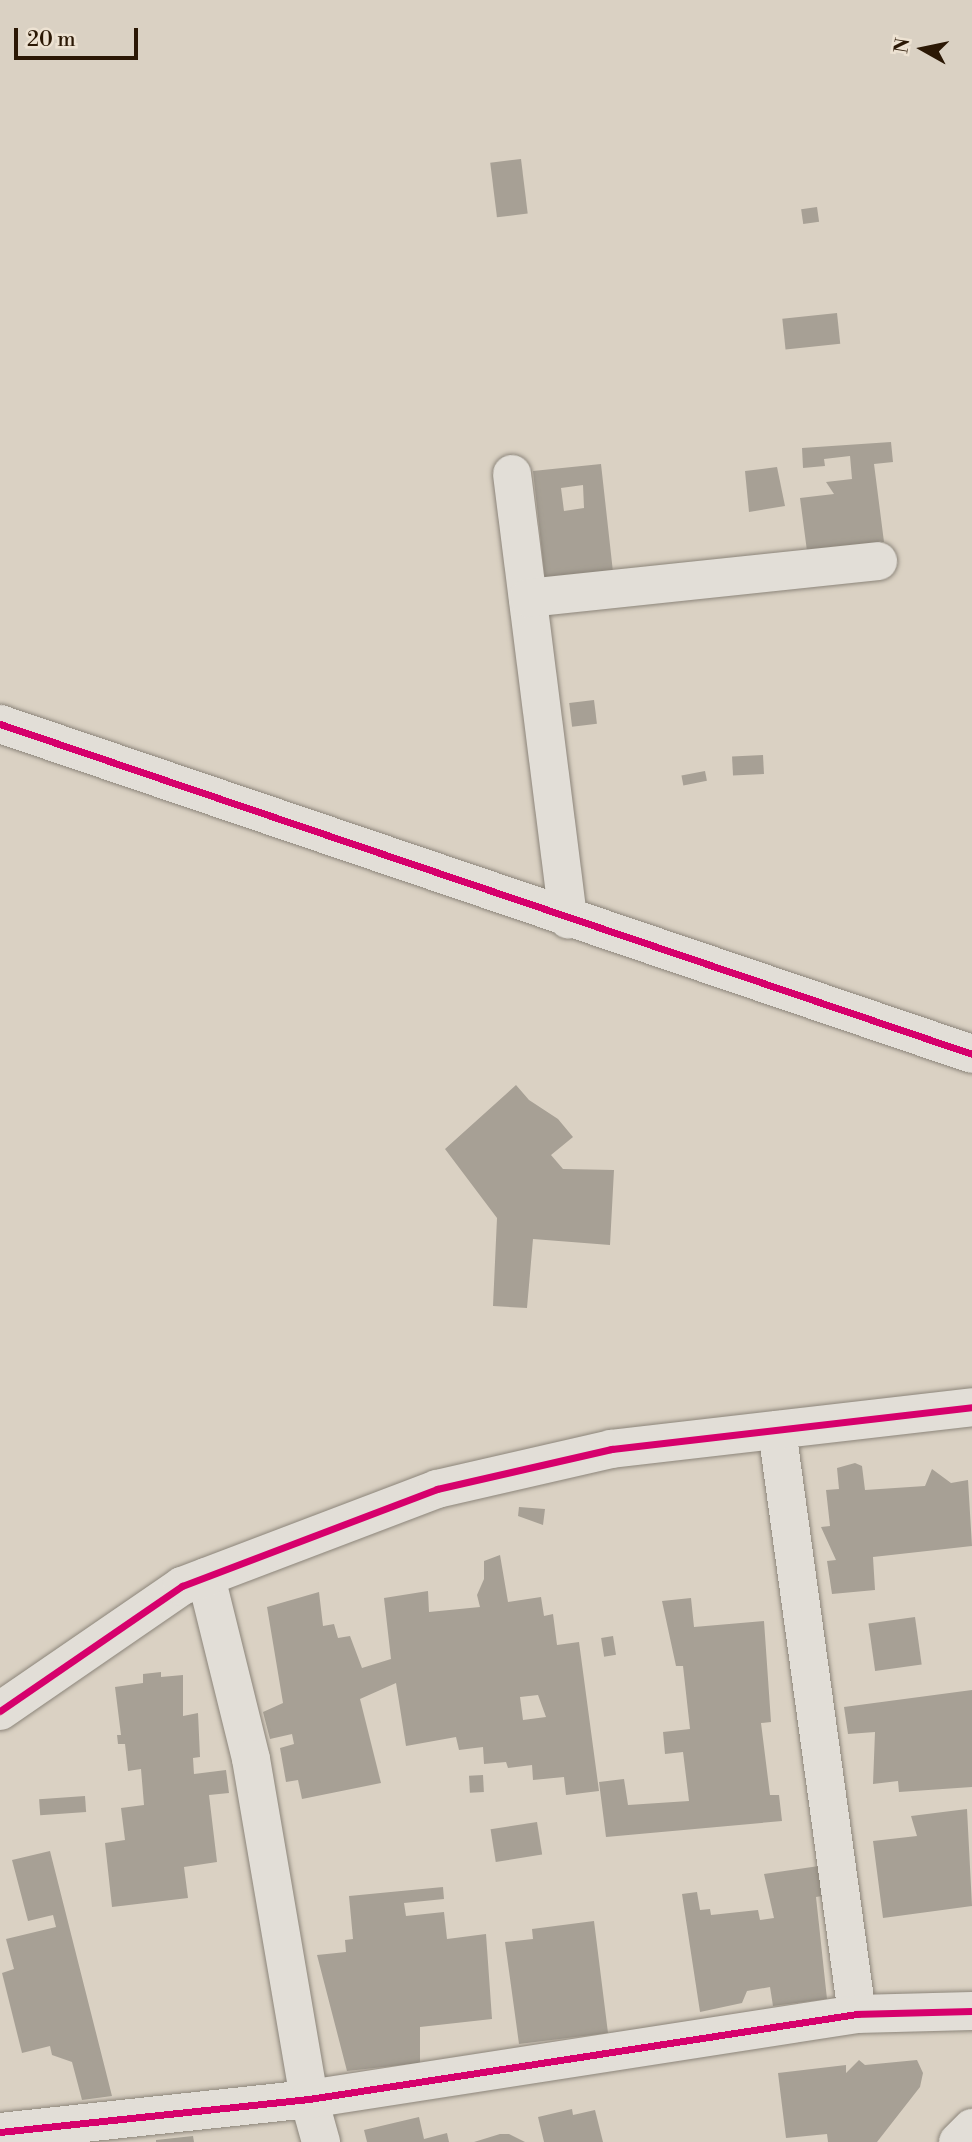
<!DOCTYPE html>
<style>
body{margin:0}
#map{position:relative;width:972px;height:2142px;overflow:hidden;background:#dad1c3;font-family:"Libre Bodoni",serif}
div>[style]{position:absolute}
.building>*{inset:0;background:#a7a095;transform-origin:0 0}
.roads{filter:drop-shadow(0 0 2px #8c857a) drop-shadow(0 0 2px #8c857a)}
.minor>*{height:38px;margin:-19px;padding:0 19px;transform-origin:19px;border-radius:19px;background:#e2ded7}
.tertiary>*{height:38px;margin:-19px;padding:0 19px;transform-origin:19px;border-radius:19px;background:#e2ded7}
.secondary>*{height:38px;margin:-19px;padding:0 19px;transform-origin:19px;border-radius:19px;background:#e2ded7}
.cycleway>*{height:7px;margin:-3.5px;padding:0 3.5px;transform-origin:3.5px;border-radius:3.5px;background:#d6006c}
span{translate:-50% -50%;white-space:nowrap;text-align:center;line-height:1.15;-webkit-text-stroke:5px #ede2d2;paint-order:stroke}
.north{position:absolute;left:888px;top:14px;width:70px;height:70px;-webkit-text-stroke:5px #ede2d2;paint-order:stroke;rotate:279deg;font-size:19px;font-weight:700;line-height:28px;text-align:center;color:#2b1805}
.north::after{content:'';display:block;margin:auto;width:24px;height:32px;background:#2b1805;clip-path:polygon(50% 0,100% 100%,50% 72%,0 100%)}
.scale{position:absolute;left:14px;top:28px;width:124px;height:32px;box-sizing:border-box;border:4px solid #2b1805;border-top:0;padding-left:9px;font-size:21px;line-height:24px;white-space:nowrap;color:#2b1805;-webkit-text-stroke:5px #ede2d2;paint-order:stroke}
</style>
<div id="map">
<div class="building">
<i style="left:521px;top:159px;width:55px;height:31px;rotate:83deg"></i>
<i style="left:817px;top:207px;width:15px;height:16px;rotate:82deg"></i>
<i style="left:837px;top:313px;width:31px;height:55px;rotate:84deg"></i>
<i style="clip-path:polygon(891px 442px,893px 462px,874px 464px,884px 542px,807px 551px,800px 498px,834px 494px,826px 482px,852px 479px,850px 456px,824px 459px,825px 466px,803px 468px,802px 448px)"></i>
<i style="clip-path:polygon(evenodd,601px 464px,613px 572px,545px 580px,533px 471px,601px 464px,583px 485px,584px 508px,564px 511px,561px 488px,583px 485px)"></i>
<i style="clip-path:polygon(777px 467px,785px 506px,749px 512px,745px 471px)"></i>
<i style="left:594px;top:700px;width:24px;height:25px;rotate:83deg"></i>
<i style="left:763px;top:755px;width:19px;height:31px;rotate:87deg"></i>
<i style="left:705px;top:771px;width:10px;height:24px;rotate:79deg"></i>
<i style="clip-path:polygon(516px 1085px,529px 1100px,558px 1119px,573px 1137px,551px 1155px,563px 1169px,614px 1170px,610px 1245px,533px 1239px,527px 1308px,493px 1306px,497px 1218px,445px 1149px)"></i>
<i style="clip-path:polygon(855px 1463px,862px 1466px,865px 1490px,925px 1486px,932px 1469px,951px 1483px,968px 1480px,972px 1546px,873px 1557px,875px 1590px,832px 1594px,827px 1561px,836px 1560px,821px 1527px,830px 1526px,826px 1490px,839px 1489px,837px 1468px)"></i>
<i style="clip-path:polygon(519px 1507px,545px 1509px,543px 1525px,518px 1516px)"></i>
<i style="clip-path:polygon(evenodd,500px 1555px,508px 1602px,541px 1597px,544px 1616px,553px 1614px,557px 1645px,579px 1642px,599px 1791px,566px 1795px,564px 1777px,533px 1780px,532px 1765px,508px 1768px,506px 1762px,484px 1764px,483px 1747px,459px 1750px,456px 1737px,406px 1746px,396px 1683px,360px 1699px,381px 1783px,302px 1799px,298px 1780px,286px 1782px,280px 1748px,294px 1744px,292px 1734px,270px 1739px,263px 1712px,283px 1703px,267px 1607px,319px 1592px,323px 1626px,334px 1624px,338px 1638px,350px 1636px,362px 1668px,391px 1659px,384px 1598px,428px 1591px,429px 1612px,480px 1607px,477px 1595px,484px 1579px,484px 1561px,500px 1555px,538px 1695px,546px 1717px,523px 1720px,520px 1697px,538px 1695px)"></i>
<i style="clip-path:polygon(691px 1598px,694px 1627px,764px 1621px,771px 1722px,761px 1723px,770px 1795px,779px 1795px,782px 1821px,606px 1837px,599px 1782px,624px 1779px,628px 1805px,689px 1801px,683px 1752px,665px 1754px,663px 1732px,690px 1729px,683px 1666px,676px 1666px,662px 1601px)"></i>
<i style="left:915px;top:1617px;width:48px;height:47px;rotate:82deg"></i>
<i style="left:613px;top:1636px;width:19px;height:12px;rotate:81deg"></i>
<i style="clip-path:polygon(161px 1672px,161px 1677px,183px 1675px,183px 1716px,198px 1713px,200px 1757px,193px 1758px,194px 1774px,226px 1770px,229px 1793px,209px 1795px,217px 1862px,184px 1867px,188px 1898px,112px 1907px,105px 1843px,125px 1840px,121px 1808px,144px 1805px,141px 1769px,128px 1771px,125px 1744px,118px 1744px,117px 1735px,121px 1735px,115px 1687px,143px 1683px,143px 1674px)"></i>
<i style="clip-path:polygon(972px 1690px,972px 1787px,899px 1792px,898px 1781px,873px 1784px,875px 1732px,848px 1734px,844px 1707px)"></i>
<i style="left:483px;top:1775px;width:17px;height:14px;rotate:87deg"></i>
<i style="left:85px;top:1796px;width:16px;height:46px;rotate:86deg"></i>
<i style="clip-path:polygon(967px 1809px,972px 1906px,883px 1918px,873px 1841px,917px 1836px,911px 1816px)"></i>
<i style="left:537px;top:1822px;width:33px;height:47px;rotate:81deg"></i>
<i style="clip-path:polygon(50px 1851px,112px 2096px,82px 2100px,72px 2062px,52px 2055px,50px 2046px,22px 2053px,2px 1973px,14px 1969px,6px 1939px,56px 1927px,53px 1915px,28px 1921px,12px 1860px)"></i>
<i style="clip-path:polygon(819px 1866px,822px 1896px,816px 1897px,827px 1999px,773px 2006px,770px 1987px,747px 1991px,742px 2003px,700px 2012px,682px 1894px,697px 1892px,700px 1910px,710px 1909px,711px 1915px,758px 1910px,760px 1920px,774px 1918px,764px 1874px)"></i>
<i style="clip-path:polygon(443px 1887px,444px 1899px,404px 1903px,406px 1916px,444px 1912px,447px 1939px,486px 1934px,492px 2019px,420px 2027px,420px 2063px,347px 2071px,317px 1955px,346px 1952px,345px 1940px,353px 1939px,349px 1896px)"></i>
<i style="clip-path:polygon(594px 1921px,608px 2033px,519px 2044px,505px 1942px,533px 1939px,532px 1929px)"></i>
<i style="clip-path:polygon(859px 2060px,865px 2065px,917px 2060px,923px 2073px,920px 2087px,877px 2142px,828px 2142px,827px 2134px,786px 2138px,778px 2073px,846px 2065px,846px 2073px)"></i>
<i style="clip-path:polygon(572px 2109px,573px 2115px,595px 2110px,603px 2142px,544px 2142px,538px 2117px)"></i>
<i style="clip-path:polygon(419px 2117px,424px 2139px,447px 2133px,449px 2142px,367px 2142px,364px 2130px)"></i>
<i style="clip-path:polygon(509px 2134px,525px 2142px,474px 2142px,500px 2134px)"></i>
<i style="clip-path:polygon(193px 2136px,194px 2142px,156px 2142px,156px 2140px)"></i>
</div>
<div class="roads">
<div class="minor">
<i style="left:512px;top:474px;width:449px;rotate:82.8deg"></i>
<i style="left:528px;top:598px;width:352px;rotate:-6deg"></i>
<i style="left:777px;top:1430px;width:589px;rotate:82.2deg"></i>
<i style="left:206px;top:1577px;width:187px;rotate:76.1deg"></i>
<i style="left:251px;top:1759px;width:345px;rotate:80.3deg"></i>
<i style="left:309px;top:2099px;width:45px;rotate:74.4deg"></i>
<i style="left:0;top:1711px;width:221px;rotate:-34.5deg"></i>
<i style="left:182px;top:1586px;width:273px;rotate:-20.8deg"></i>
<i style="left:437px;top:1489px;width:179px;rotate:-12.9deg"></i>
<i style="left:611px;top:1449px;width:363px;rotate:-6.6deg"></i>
<i style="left:0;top:2132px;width:311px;rotate:-6.1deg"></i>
<i style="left:309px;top:2099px;width:555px;rotate:-8.82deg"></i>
<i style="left:857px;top:2014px;width:115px;rotate:-1.5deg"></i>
</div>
<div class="tertiary">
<i style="left:0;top:724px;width:1026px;rotate:18.75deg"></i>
</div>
<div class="secondary">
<i style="left:958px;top:2142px;width:20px;rotate:-45deg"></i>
</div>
</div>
<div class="cycleway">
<i style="left:0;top:724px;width:1026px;rotate:18.75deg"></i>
<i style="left:0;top:1711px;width:221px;rotate:-34.5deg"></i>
<i style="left:182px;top:1586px;width:273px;rotate:-20.8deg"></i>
<i style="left:437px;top:1489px;width:179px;rotate:-12.9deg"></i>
<i style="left:611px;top:1449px;width:363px;rotate:-6.6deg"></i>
<i style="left:0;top:2132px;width:311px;rotate:-6.1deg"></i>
<i style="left:309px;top:2099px;width:555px;rotate:-8.82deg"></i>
<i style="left:857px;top:2014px;width:115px;rotate:-1.5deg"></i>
</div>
<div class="north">N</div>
<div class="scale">20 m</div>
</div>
